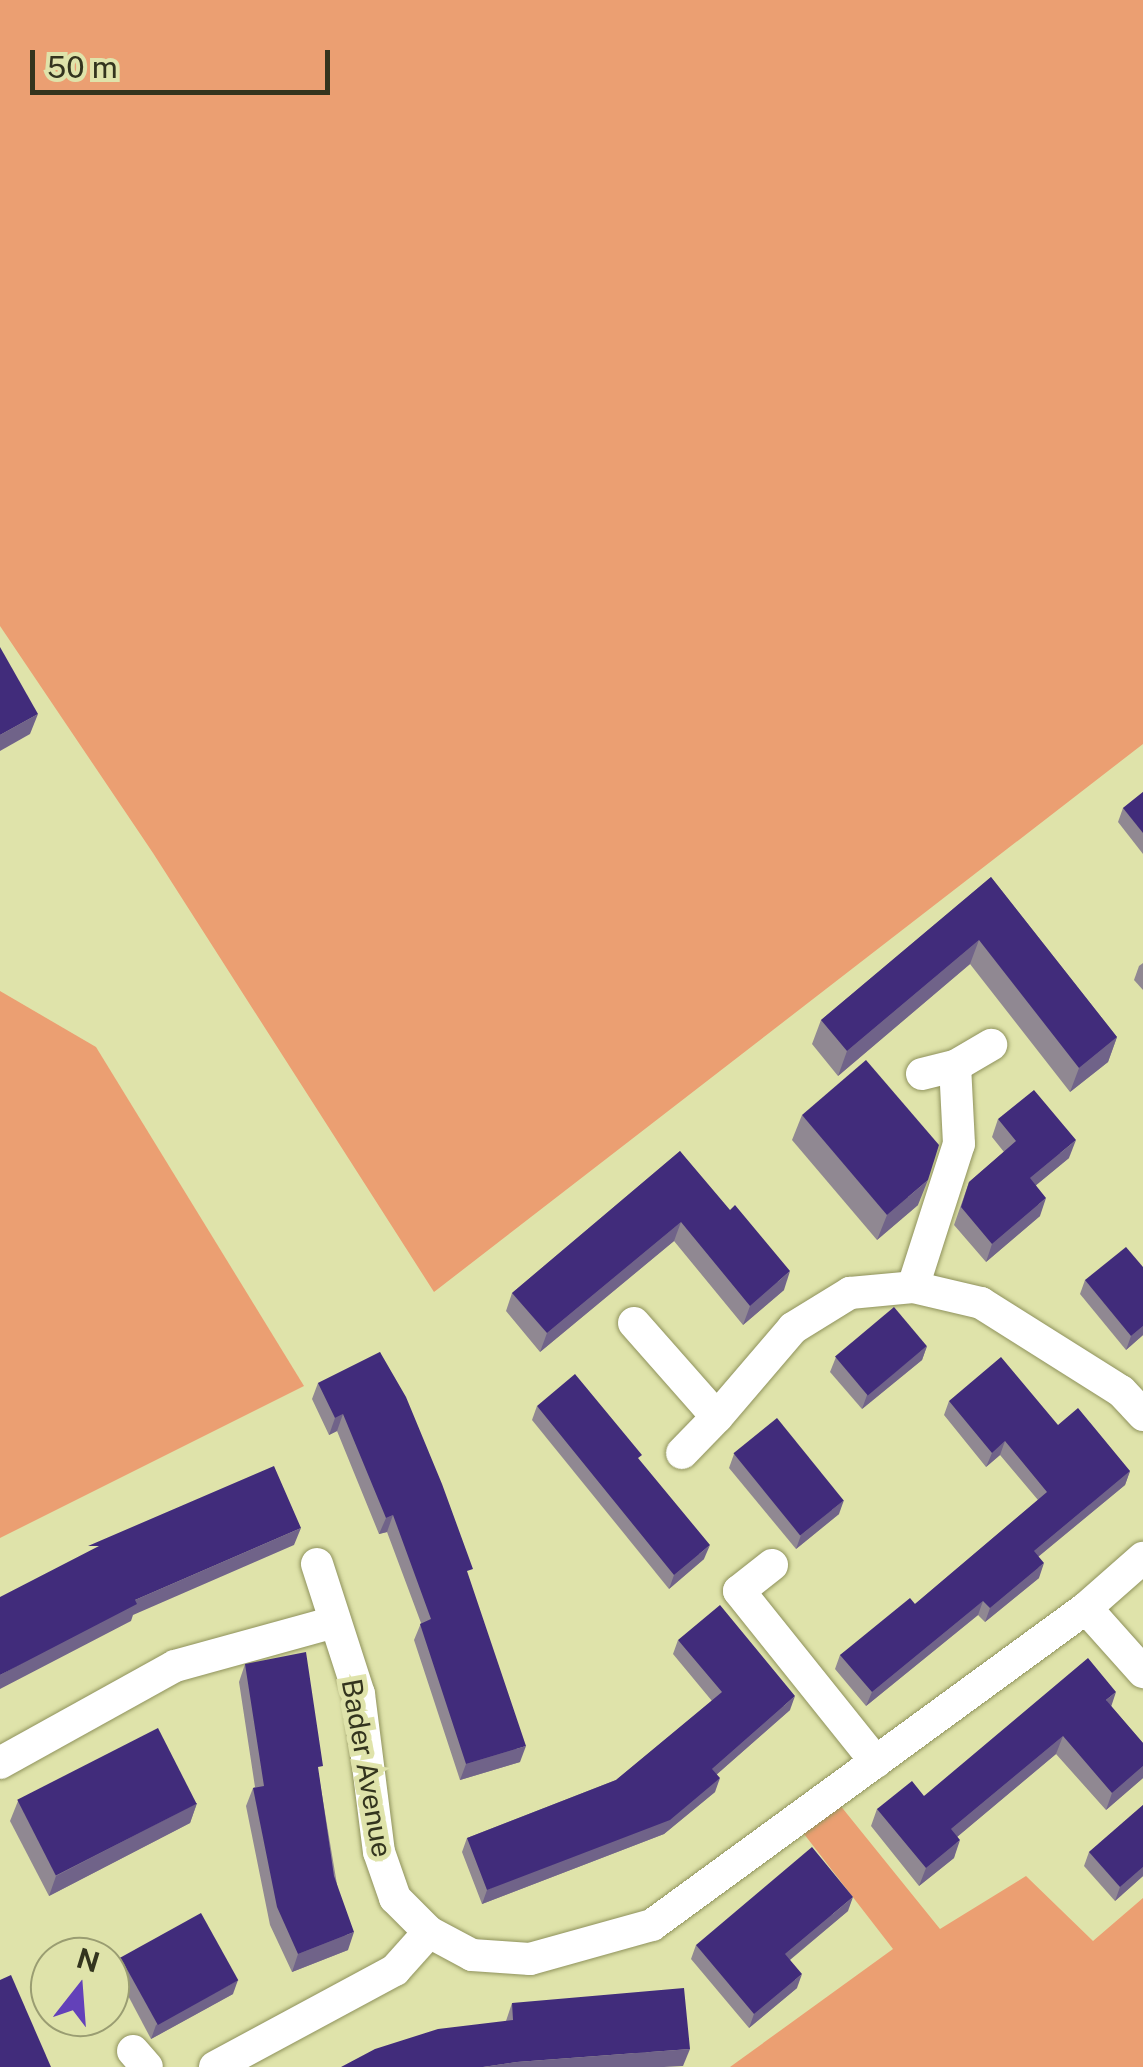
<!DOCTYPE html>
<style>
body{margin:0}
#map{position:relative;width:1143px;height:2067px;overflow:hidden;background:#dfe3aa;font-family:"Public Sans",sans-serif}
div>[style]{position:absolute}
.green>*{inset:0;background:#eb9f72}
.roads{filter:drop-shadow(0 0 2px #8f925c) drop-shadow(0 0 2px #8f925c)}
.street>*{height:32px;margin:-16px;padding:0 16px;transform-origin:16px;border-radius:16px;background:#fff}
.wall>*{inset:0;background:#908892}
.shaded-wall>*{inset:0;background:#706389}
.building>*{inset:0;background:#412c7b;transform-origin:0 0}
span{translate:-50% -50%;white-space:nowrap;text-align:center;line-height:1.15;-webkit-text-stroke:10px #dfe3aa;paint-order:stroke}
.street-label{font-size:28px;color:#33341e}
.north{position:absolute;left:30px;top:1937px;width:100px;height:100px;box-sizing:border-box;background:#dfe3aa;border:2px solid #9a9d72;border-radius:50%;rotate:17deg;font-size:28px;font-weight:700;line-height:40px;text-align:center;color:#33341e}
.north::after{content:'';display:block;margin:auto;width:35px;height:45px;background:#6341b9;clip-path:polygon(50% 0,100% 100%,50% 72%,0 100%)}
.scale{position:absolute;left:30px;top:50px;width:300px;height:45px;box-sizing:border-box;border:5px solid #33341e;border-top:0;padding-left:12px;font-size:30px;line-height:35px;white-space:nowrap;color:#33341e;-webkit-text-stroke:8px #dfe3aa;paint-order:stroke}
</style>
<div id="map">
<div class="green">
<i style="clip-path:polygon(0 0,1143px 0,1143px 744px,434px 1292px,153px 853px,0 626px)"></i>
<i style="clip-path:polygon(0 991px,96px 1047px,304px 1386px,0 1538px)"></i>
<i style="clip-path:polygon(831px 1794px,940px 1929px,1026px 1876px,1093px 1941px,1143px 1898px,1143px 2067px,730px 2067px,893px 1949px,794px 1821px)"></i>
</div>
<div class="roads">
<div class="street">
<i style="left:922px;top:1074px;width:34px;rotate:-14deg"></i>
<i style="left:913px;top:1287px;width:150px;rotate:-72.2deg"></i>
<i style="left:959px;top:1144px;width:78px;rotate:-92.9deg"></i>
<i style="left:955px;top:1066px;width:42px;rotate:-30.3deg"></i>
<i style="left:634px;top:1323px;width:125px;rotate:48.6deg"></i>
<i style="left:717px;top:1417px;width:117px;rotate:-49.5deg"></i>
<i style="left:793px;top:1328px;width:67px;rotate:-31.6deg"></i>
<i style="left:850px;top:1293px;width:63px;rotate:-5.4deg"></i>
<i style="left:913px;top:1287px;width:70px;rotate:13.2deg"></i>
<i style="left:981px;top:1303px;width:165px;rotate:32.2deg"></i>
<i style="left:1121px;top:1391px;width:33px;rotate:47deg"></i>
<i style="left:682px;top:1453px;width:50px;rotate:-45.8deg"></i>
<i style="left:317px;top:1564px;width:137px;rotate:72.1deg"></i>
<i style="left:359px;top:1694px;width:159px;rotate:82.8deg"></i>
<i style="left:379px;top:1852px;width:49px;rotate:70.8deg"></i>
<i style="left:395px;top:1898px;width:48px;rotate:45deg"></i>
<i style="left:429px;top:1932px;width:49px;rotate:28.1deg"></i>
<i style="left:472px;top:1955px;width:58px;rotate:3.9deg"></i>
<i style="left:530px;top:1959px;width:127px;rotate:-15.6deg"></i>
<i style="left:652px;top:1925px;width:537px;rotate:-36.14deg"></i>
<i style="left:1086px;top:1608px;width:76px;rotate:-41.3deg"></i>
<i style="left:772px;top:1565px;width:42px;rotate:141.8deg"></i>
<i style="left:739px;top:1591px;width:219px;rotate:51.3deg"></i>
<i style="left:1086px;top:1608px;width:86px;rotate:48.3deg"></i>
<i style="left:0;top:1763px;width:200px;rotate:-29deg"></i>
<i style="left:175px;top:1666px;width:166px;rotate:-15.4deg"></i>
<i style="left:133px;top:2051px;width:21px;rotate:49deg"></i>
<i style="left:215px;top:2067px;width:204px;rotate:-28.3deg"></i>
<i style="left:395px;top:1970px;width:51px;rotate:-48.2deg"></i>
</div>
</div>
<div class="wall">
<i style="clip-path:polygon(1143px 792px,1143px 854px,1118px 822px,1123px 808px)"></i>
<i style="clip-path:polygon(991px 877px,1117px 1037px,1108px 1062px,1070px 1092px,970px 964px,838px 1076px,812px 1044px,821px 1020px)"></i>
<i style="clip-path:polygon(1143px 963px,1143px 990px,1134px 980px,1139px 966px)"></i>
<i style="clip-path:polygon(802px 1115px,918px 1205px,877px 1240px,792px 1140px)"></i>
<i style="clip-path:polygon(998px 1119px,1069px 1158px,1036px 1185px,1040px 1216px,986px 1262px,954px 1225px,969px 1182px,1004px 1152px,992px 1137px)"></i>
<i style="clip-path:polygon(680px 1151px,784px 1290px,743px 1325px,674px 1241px,540px 1352px,506px 1311px,512px 1293px)"></i>
<i style="clip-path:polygon(1143px 1267px,1143px 1335px,1126px 1350px,1080px 1294px,1085px 1280px)"></i>
<i style="clip-path:polygon(927px 1346px,922px 1360px,862px 1409px,830px 1372px,836px 1357px)"></i>
<i style="clip-path:polygon(380px 1352px,469px 1579px,520px 1762px,460px 1780px,414px 1640px,421px 1623px,387px 1532px,379px 1534px,337px 1431px,329px 1435px,312px 1399px,318px 1383px)"></i>
<i style="clip-path:polygon(949px 1401px,1058px 1425px,1130px 1471px,1125px 1485px,1038px 1557px,1039px 1578px,985px 1622px,978px 1615px,866px 1706px,835px 1669px,840px 1655px,915px 1604px,1038px 1500px,1000px 1455px,986px 1467px,944px 1415px)"></i>
<i style="clip-path:polygon(537px 1406px,704px 1559px,669px 1589px,532px 1420px)"></i>
<i style="clip-path:polygon(734px 1454px,839px 1514px,796px 1549px,729px 1468px)"></i>
<i style="clip-path:polygon(678px 1640px,790px 1710px,717px 1774px,715px 1792px,664px 1834px,482px 1904px,462px 1852px,467px 1838px,616px 1780px,712px 1701px,673px 1654px)"></i>
<i style="clip-path:polygon(245px 1664px,319px 1777px,348px 1950px,292px 1972px,270px 1925px,246px 1806px,253px 1788px,255px 1787px,239px 1682px)"></i>
<i style="clip-path:polygon(1111px 1706px,1143px 1743px,1143px 1778px,1106px 1810px,1056px 1754px,957px 1837px,954px 1858px,919px 1886px,871px 1826px,877px 1809px,924px 1796px)"></i>
<i style="clip-path:polygon(18px 1801px,197px 1803px,190px 1823px,49px 1896px,10px 1821px)"></i>
<i style="clip-path:polygon(1143px 1805px,1143px 1876px,1115px 1901px,1084px 1866px,1089px 1852px)"></i>
<i style="clip-path:polygon(848px 1911px,790px 1960px,797px 1988px,749px 2028px,691px 1959px,696px 1945px)"></i>
<i style="clip-path:polygon(120px 1957px,233px 1994px,151px 2039px,115px 1971px)"></i>
<i style="clip-path:polygon(512px 2003px,683px 2066px,506px 2021px)"></i>
</div>
<div class="shaded-wall">
<i style="clip-path:polygon(38px 714px,30px 734px,0 751px,0 735px)"></i>
<i style="clip-path:polygon(979px 940px,970px 964px,838px 1076px,847px 1051px)"></i>
<i style="clip-path:polygon(1117px 1037px,1108px 1062px,1070px 1092px,1079px 1068px)"></i>
<i style="clip-path:polygon(1076px 1140px,1069px 1158px,1023px 1196px,1030px 1178px)"></i>
<i style="clip-path:polygon(928px 1180px,918px 1205px,877px 1240px,887px 1215px)"></i>
<i style="clip-path:polygon(1046px 1198px,1040px 1216px,986px 1262px,992px 1244px)"></i>
<i style="clip-path:polygon(681px 1222px,674px 1241px,540px 1352px,547px 1333px)"></i>
<i style="clip-path:polygon(790px 1271px,784px 1290px,743px 1325px,750px 1306px)"></i>
<i style="clip-path:polygon(1143px 1326px,1143px 1335px,1126px 1350px,1131px 1336px)"></i>
<i style="clip-path:polygon(927px 1346px,922px 1360px,862px 1409px,867px 1395px)"></i>
<i style="clip-path:polygon(343px 1414px,337px 1431px,329px 1435px,335px 1418px)"></i>
<i style="clip-path:polygon(1005px 1441px,1000px 1455px,986px 1467px,992px 1453px)"></i>
<i style="clip-path:polygon(1130px 1471px,1125px 1485px,1028px 1565px,1034px 1551px)"></i>
<i style="clip-path:polygon(844px 1500px,839px 1514px,796px 1549px,801px 1535px)"></i>
<i style="clip-path:polygon(393px 1515px,387px 1532px,379px 1534px,386px 1518px)"></i>
<i style="clip-path:polygon(301px 1528px,294px 1545px,133px 1615px,131px 1621px,0 1689px,0 1675px,135px 1600px)"></i>
<i style="clip-path:polygon(710px 1545px,704px 1559px,669px 1589px,674px 1575px)"></i>
<i style="clip-path:polygon(1044px 1563px,1039px 1578px,985px 1622px,990px 1608px)"></i>
<i style="clip-path:polygon(983px 1601px,978px 1615px,866px 1706px,872px 1692px)"></i>
<i style="clip-path:polygon(1116px 1692px,1110px 1710px,1106px 1700px)"></i>
<i style="clip-path:polygon(795px 1696px,790px 1710px,707px 1783px,712px 1769px)"></i>
<i style="clip-path:polygon(1063px 1736px,1056px 1754px,945px 1847px,951px 1829px)"></i>
<i style="clip-path:polygon(526px 1746px,520px 1762px,460px 1780px,466px 1764px)"></i>
<i style="clip-path:polygon(1143px 1766px,1143px 1778px,1106px 1810px,1112px 1793px)"></i>
<i style="clip-path:polygon(720px 1778px,715px 1792px,664px 1834px,482px 1904px,487px 1890px)"></i>
<i style="clip-path:polygon(197px 1803px,190px 1823px,49px 1896px,56px 1876px)"></i>
<i style="clip-path:polygon(960px 1840px,954px 1858px,919px 1886px,926px 1868px)"></i>
<i style="clip-path:polygon(1143px 1867px,1143px 1876px,1115px 1901px,1120px 1887px)"></i>
<i style="clip-path:polygon(853px 1897px,848px 1911px,780px 1968px,785px 1954px)"></i>
<i style="clip-path:polygon(354px 1932px,348px 1950px,292px 1972px,298px 1954px)"></i>
<i style="clip-path:polygon(802px 1974px,797px 1988px,749px 2028px,754px 2014px)"></i>
<i style="clip-path:polygon(238px 1980px,233px 1994px,151px 2039px,156px 2025px)"></i>
<i style="clip-path:polygon(690px 2049px,683px 2066px,664px 2067px,483px 2067px,517px 2062px)"></i>
</div>
<div class="building">
<i style="clip-path:polygon(0 647px,38px 714px,0 735px)"></i>
<i style="clip-path:polygon(1143px 792px,1143px 833px,1123px 808px)"></i>
<i style="clip-path:polygon(991px 877px,1117px 1037px,1079px 1068px,979px 940px,847px 1051px,821px 1020px)"></i>
<i style="clip-path:polygon(866px 1060px,939px 1145px,928px 1180px,887px 1215px,802px 1115px)"></i>
<i style="clip-path:polygon(1034px 1090px,1076px 1140px,1030px 1178px,1046px 1198px,992px 1244px,961px 1207px,969px 1182px,1016px 1141px,998px 1119px)"></i>
<i style="clip-path:polygon(680px 1151px,730px 1210px,735px 1205px,790px 1271px,750px 1306px,681px 1222px,547px 1333px,512px 1293px)"></i>
<i style="clip-path:polygon(1126px 1247px,1143px 1267px,1143px 1326px,1131px 1336px,1085px 1280px)"></i>
<i style="left:894px;top:1307px;width:51px;height:77px;rotate:50deg"></i>
<i style="clip-path:polygon(380px 1352px,406px 1397px,442px 1484px,473px 1569px,467px 1571px,526px 1746px,466px 1764px,420px 1624px,431px 1619px,393px 1515px,386px 1518px,343px 1414px,335px 1418px,318px 1383px)"></i>
<i style="clip-path:polygon(1001px 1357px,1058px 1425px,1078px 1408px,1130px 1471px,1034px 1551px,1044px 1563px,990px 1608px,983px 1601px,872px 1692px,840px 1655px,910px 1598px,915px 1604px,1047px 1492px,1005px 1441px,992px 1453px,949px 1401px)"></i>
<i style="clip-path:polygon(575px 1374px,642px 1455px,638px 1458px,710px 1545px,674px 1575px,537px 1406px)"></i>
<i style="left:777px;top:1418px;width:106px;height:56px;rotate:51deg"></i>
<i style="clip-path:polygon(274px 1466px,301px 1528px,135px 1600px,137px 1604px,0 1675px,0 1597px,99px 1546px,88px 1546px)"></i>
<i style="clip-path:polygon(720px 1605px,795px 1696px,712px 1769px,720px 1778px,670px 1820px,487px 1890px,467px 1838px,616px 1780px,722px 1692px,678px 1640px)"></i>
<i style="clip-path:polygon(306px 1652px,323px 1766px,318px 1767px,334px 1876px,354px 1932px,298px 1954px,277px 1907px,253px 1788px,264px 1786px,245px 1664px)"></i>
<i style="clip-path:polygon(1088px 1658px,1116px 1692px,1106px 1700px,1143px 1743px,1143px 1766px,1112px 1793px,1063px 1736px,951px 1829px,960px 1840px,926px 1868px,877px 1809px,912px 1781px,924px 1796px)"></i>
<i style="left:158px;top:1728px;width:85px;height:158px;rotate:63deg"></i>
<i style="clip-path:polygon(1143px 1805px,1143px 1867px,1120px 1887px,1089px 1852px)"></i>
<i style="clip-path:polygon(812px 1847px,853px 1897px,785px 1954px,802px 1974px,754px 2014px,696px 1945px)"></i>
<i style="left:201px;top:1913px;width:77px;height:92px;rotate:61deg"></i>
<i style="clip-path:polygon(11px 1975px,51px 2067px,0 2067px,0 1980px)"></i>
<i style="clip-path:polygon(684px 1988px,690px 2049px,517px 2062px,483px 2067px,341px 2067px,375px 2049px,438px 2029px,513px 2020px,512px 2003px)"></i>
</div>
<div class="street-label">
<span style="left:367px;top:1768px;rotate:80deg">Bader Avenue</span>
</div>
<div class="north">N</div>
<div class="scale">50 m</div>
</div>
